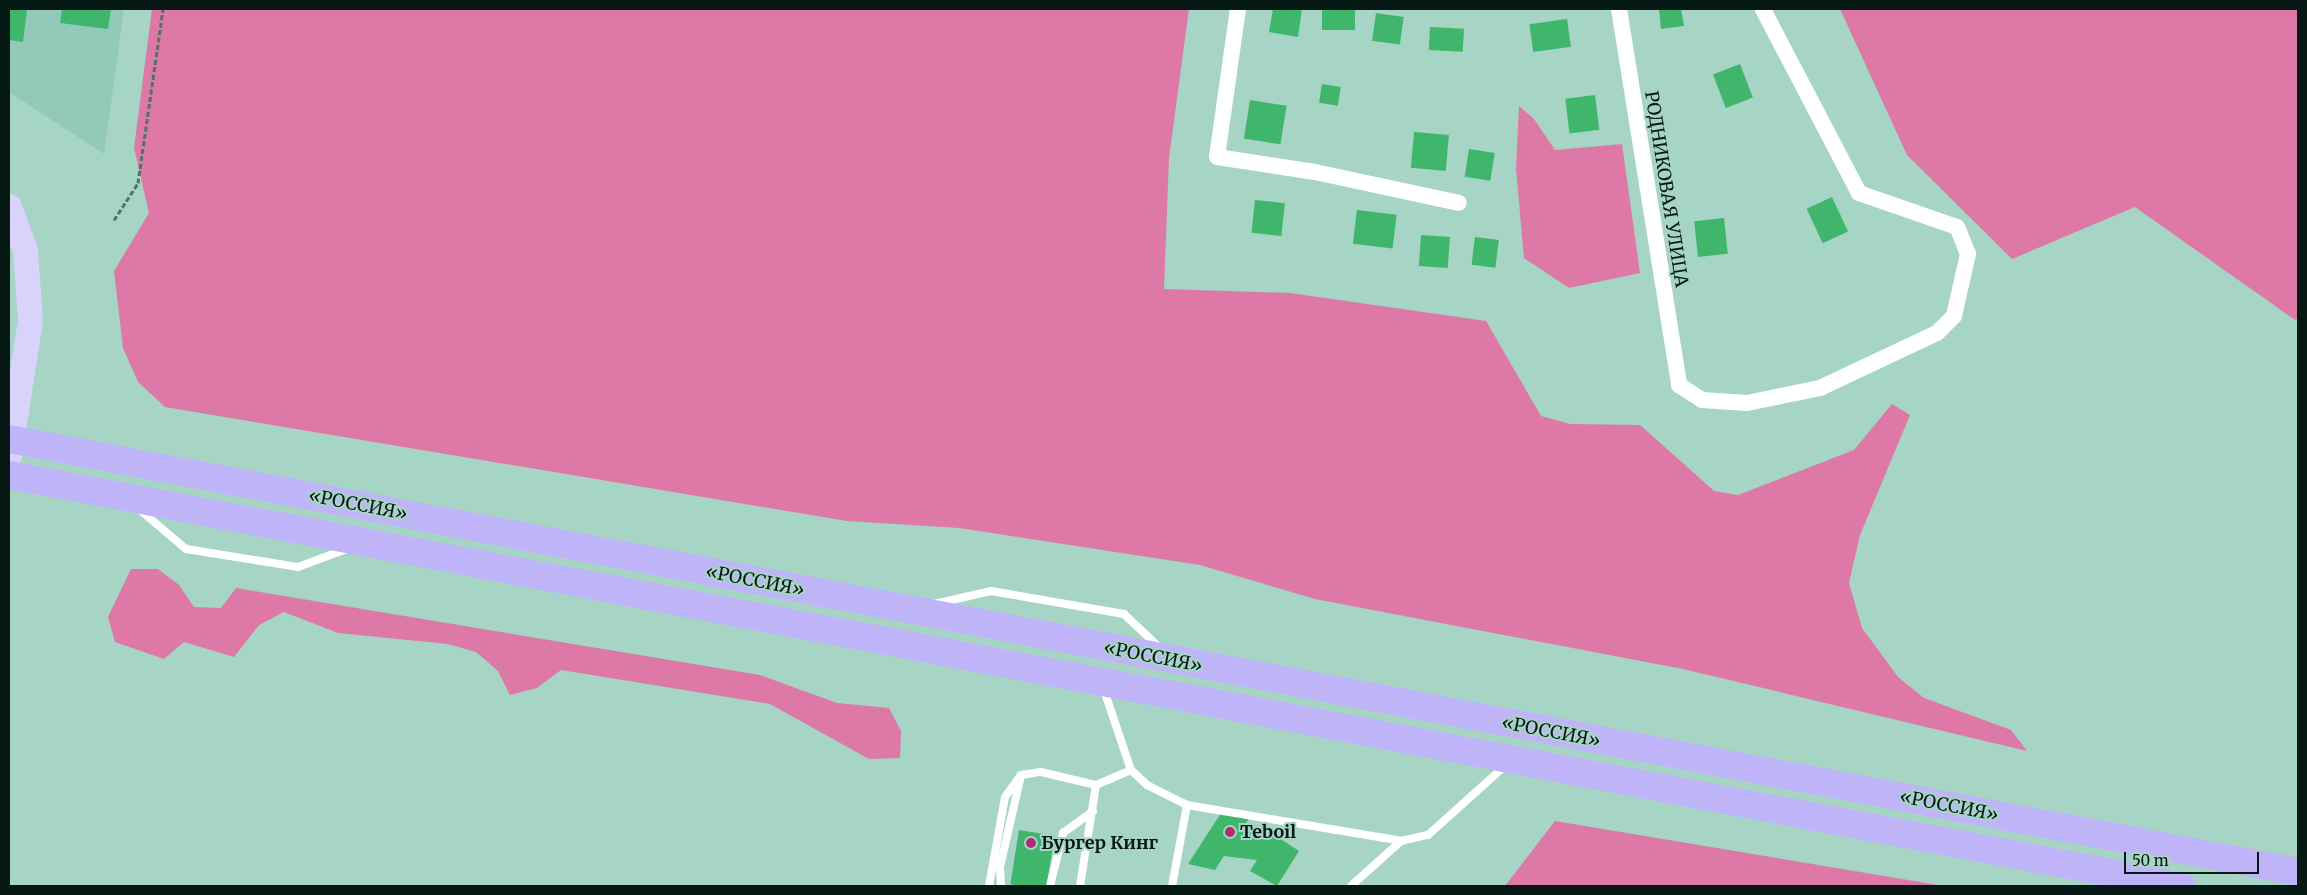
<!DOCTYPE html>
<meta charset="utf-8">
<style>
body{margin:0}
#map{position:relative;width:2307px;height:895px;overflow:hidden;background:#a6d4c5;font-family:Merriweather,serif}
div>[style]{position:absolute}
.built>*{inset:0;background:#93c9b8}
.green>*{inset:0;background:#de78a7}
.building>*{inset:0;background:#40b56c;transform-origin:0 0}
.path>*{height:3px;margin-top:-1.5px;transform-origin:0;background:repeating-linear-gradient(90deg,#537268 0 5px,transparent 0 7.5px)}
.lane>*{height:8px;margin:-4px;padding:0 4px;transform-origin:4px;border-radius:4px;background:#fff}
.street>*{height:16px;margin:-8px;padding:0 8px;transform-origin:8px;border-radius:8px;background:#fff}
.primary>*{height:25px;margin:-12.5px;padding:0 12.5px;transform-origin:12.5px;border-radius:12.5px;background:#d9d2fb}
.highway>*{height:28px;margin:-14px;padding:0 14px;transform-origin:14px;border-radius:14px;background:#c0b4f9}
.dots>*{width:14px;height:14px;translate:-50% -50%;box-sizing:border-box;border:2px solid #a6d4c5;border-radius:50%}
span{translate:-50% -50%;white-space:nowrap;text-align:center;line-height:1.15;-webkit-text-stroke:4px #a6d4c5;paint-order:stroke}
.street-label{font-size:18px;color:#071914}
.poi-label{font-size:18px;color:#071914;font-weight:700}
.left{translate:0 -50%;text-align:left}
.frame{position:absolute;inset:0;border:10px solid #071914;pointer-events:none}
.scale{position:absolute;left:2124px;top:852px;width:135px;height:22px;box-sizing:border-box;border:2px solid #071914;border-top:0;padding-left:6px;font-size:15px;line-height:18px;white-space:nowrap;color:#071914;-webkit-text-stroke:4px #a6d4c5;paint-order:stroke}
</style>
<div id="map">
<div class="built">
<i style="clip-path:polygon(9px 9px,124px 9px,104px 154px,9px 92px)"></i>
</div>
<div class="green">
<i style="clip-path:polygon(152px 9px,1189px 9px,1169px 158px,1164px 289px,1290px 293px,1486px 321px,1541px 416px,1570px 424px,1640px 425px,1714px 491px,1738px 495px,1854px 450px,1892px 404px,1910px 415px,1860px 535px,1849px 583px,1862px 628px,1898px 677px,1924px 698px,2011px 730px,2027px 751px,1683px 669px,1315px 599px,1200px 565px,959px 528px,847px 521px,165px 407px,138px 382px,123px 348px,114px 271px,149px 213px,134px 148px)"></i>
<i style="clip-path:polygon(1840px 9px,2298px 9px,2298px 318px,2295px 320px,2135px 207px,2012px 259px,1907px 155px)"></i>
<i style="clip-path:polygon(1519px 106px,1534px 119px,1555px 150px,1622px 144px,1640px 273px,1569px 288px,1524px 258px,1516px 169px)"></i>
<i style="clip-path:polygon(131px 569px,158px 569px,179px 585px,194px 607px,221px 608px,236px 588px,760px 675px,837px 703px,889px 708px,901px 731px,900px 758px,869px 759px,770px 704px,561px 670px,537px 688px,510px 695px,498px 671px,476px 652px,448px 644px,338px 633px,284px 612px,259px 625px,234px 657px,184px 642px,164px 659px,115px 642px,108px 617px)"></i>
<i style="clip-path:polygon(1555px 821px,1944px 886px,1505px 886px)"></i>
</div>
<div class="building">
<i style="clip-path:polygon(9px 9px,27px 9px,23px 42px,9px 40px)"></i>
<i style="clip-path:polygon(62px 9px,111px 9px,108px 29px,60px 23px)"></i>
<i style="clip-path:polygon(1273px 9px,1302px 9px,1298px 37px,1269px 32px)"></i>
<i style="left:1322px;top:9px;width:33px;height:21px"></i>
<i style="clip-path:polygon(1659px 9px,1681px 9px,1684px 26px,1661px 29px)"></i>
<i style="left:1376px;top:13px;width:28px;height:28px;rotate:8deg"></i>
<i style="left:1567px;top:19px;width:28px;height:38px;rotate:82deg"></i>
<i style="left:1430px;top:27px;width:34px;height:23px;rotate:3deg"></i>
<i style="left:1740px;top:64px;width:36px;height:29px;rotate:69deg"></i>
<i style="left:1322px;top:84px;width:19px;height:19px;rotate:9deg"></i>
<i style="left:1595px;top:95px;width:35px;height:30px;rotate:83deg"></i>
<i style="left:1250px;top:100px;width:37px;height:39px;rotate:9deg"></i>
<i style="left:1414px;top:132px;width:35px;height:36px;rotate:5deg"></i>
<i style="left:1469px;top:149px;width:26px;height:28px;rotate:9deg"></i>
<i style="left:1832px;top:197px;width:38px;height:28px;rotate:65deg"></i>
<i style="left:1255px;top:200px;width:30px;height:33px;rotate:6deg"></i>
<i style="left:1357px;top:210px;width:40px;height:34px;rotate:7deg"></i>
<i style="left:1724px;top:218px;width:36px;height:30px;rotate:84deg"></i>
<i style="left:1421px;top:235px;width:29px;height:31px;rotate:4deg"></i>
<i style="left:1475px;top:237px;width:24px;height:28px;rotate:7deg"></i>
<i style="clip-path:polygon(1223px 810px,1252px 814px,1242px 829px,1273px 834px,1299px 851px,1277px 886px,1250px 871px,1257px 860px,1224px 856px,1215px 870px,1188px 864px)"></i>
<i style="left:1019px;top:830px;width:36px;height:55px;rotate:9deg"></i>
</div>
<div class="path">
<i style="left:114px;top:220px;width:44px;rotate:-57deg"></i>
<i style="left:138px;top:183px;width:176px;rotate:-81.8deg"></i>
</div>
<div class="lane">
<i style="left:140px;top:510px;width:60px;rotate:40.3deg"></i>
<i style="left:186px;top:549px;width:113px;rotate:9.1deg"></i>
<i style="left:298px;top:567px;width:54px;rotate:-20.4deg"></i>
<i style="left:934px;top:604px;width:58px;rotate:-12.8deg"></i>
<i style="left:991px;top:591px;width:135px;rotate:9.8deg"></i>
<i style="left:1124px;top:614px;width:50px;rotate:43.4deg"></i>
<i style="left:1103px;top:687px;width:88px;rotate:71.4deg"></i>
<i style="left:1131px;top:770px;width:22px;rotate:43deg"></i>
<i style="left:1147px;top:785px;width:45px;rotate:26.6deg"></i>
<i style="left:1187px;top:805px;width:217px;rotate:9.5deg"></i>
<i style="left:1401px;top:841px;width:28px;rotate:-13deg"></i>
<i style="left:1428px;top:835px;width:105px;rotate:-41.9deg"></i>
<i style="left:989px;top:886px;width:90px;rotate:-79.8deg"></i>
<i style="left:1005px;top:797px;width:27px;rotate:-54deg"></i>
<i style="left:1021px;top:775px;width:20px;rotate:-9deg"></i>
<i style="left:1041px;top:772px;width:57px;rotate:13.3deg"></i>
<i style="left:1096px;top:785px;width:38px;rotate:-23deg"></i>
<i style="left:1001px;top:886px;width:19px;rotate:-93deg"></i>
<i style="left:1000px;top:867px;width:94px;rotate:-77.1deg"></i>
<i style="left:1050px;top:886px;width:55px;rotate:-76.2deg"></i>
<i style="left:1063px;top:833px;width:37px;rotate:-36deg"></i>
<i style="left:1080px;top:886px;width:102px;rotate:-81deg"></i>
<i style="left:1172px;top:886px;width:82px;rotate:-79.5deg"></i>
<i style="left:1351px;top:886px;width:67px;rotate:-42deg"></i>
</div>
<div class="street">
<i style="left:1238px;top:9px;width:149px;rotate:98.1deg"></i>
<i style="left:1217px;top:157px;width:99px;rotate:8.7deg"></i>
<i style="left:1315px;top:172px;width:147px;rotate:12.1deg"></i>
<i style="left:1619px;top:9px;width:381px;rotate:80.9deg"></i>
<i style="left:1679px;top:385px;width:27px;rotate:33deg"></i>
<i style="left:1702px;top:400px;width:45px;rotate:3.8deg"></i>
<i style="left:1747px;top:403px;width:75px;rotate:-11.6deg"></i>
<i style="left:1820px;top:388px;width:129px;rotate:-25.2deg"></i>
<i style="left:1937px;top:333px;width:24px;rotate:-45deg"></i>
<i style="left:1954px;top:316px;width:64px;rotate:-77.3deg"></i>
<i style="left:1968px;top:254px;width:29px;rotate:-112deg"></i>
<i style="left:1957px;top:227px;width:104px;rotate:-160.9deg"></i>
<i style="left:1859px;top:193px;width:208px;rotate:-117.6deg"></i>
</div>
<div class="primary">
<i style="left:9px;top:206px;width:47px;rotate:70deg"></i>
<i style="left:25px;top:250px;width:70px;rotate:85.9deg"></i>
<i style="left:30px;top:320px;width:137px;rotate:98.8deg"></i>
</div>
<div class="highway">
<i style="left:9px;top:439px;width:2330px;rotate:10.71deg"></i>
<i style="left:9px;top:475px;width:2211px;rotate:10.72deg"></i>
</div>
<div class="dots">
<i style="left:1230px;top:832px;background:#b02c73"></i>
<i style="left:1031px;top:843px;background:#b02c73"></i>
</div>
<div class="street-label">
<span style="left:1666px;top:189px;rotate:81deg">РОДНИКОВАЯ УЛИЦА</span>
<span style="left:358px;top:505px;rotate:11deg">«РОССИЯ»</span>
<span style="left:755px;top:581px;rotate:11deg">«РОССИЯ»</span>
<span style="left:1153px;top:657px;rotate:11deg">«РОССИЯ»</span>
<span style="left:1551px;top:732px;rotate:11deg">«РОССИЯ»</span>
<span style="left:1949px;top:806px;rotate:11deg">«РОССИЯ»</span>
</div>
<div class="poi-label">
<span class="left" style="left:1240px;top:832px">Teboil</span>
<span class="left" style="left:1041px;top:843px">Бургер Кинг</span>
</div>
<div class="frame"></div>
<div class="scale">50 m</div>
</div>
